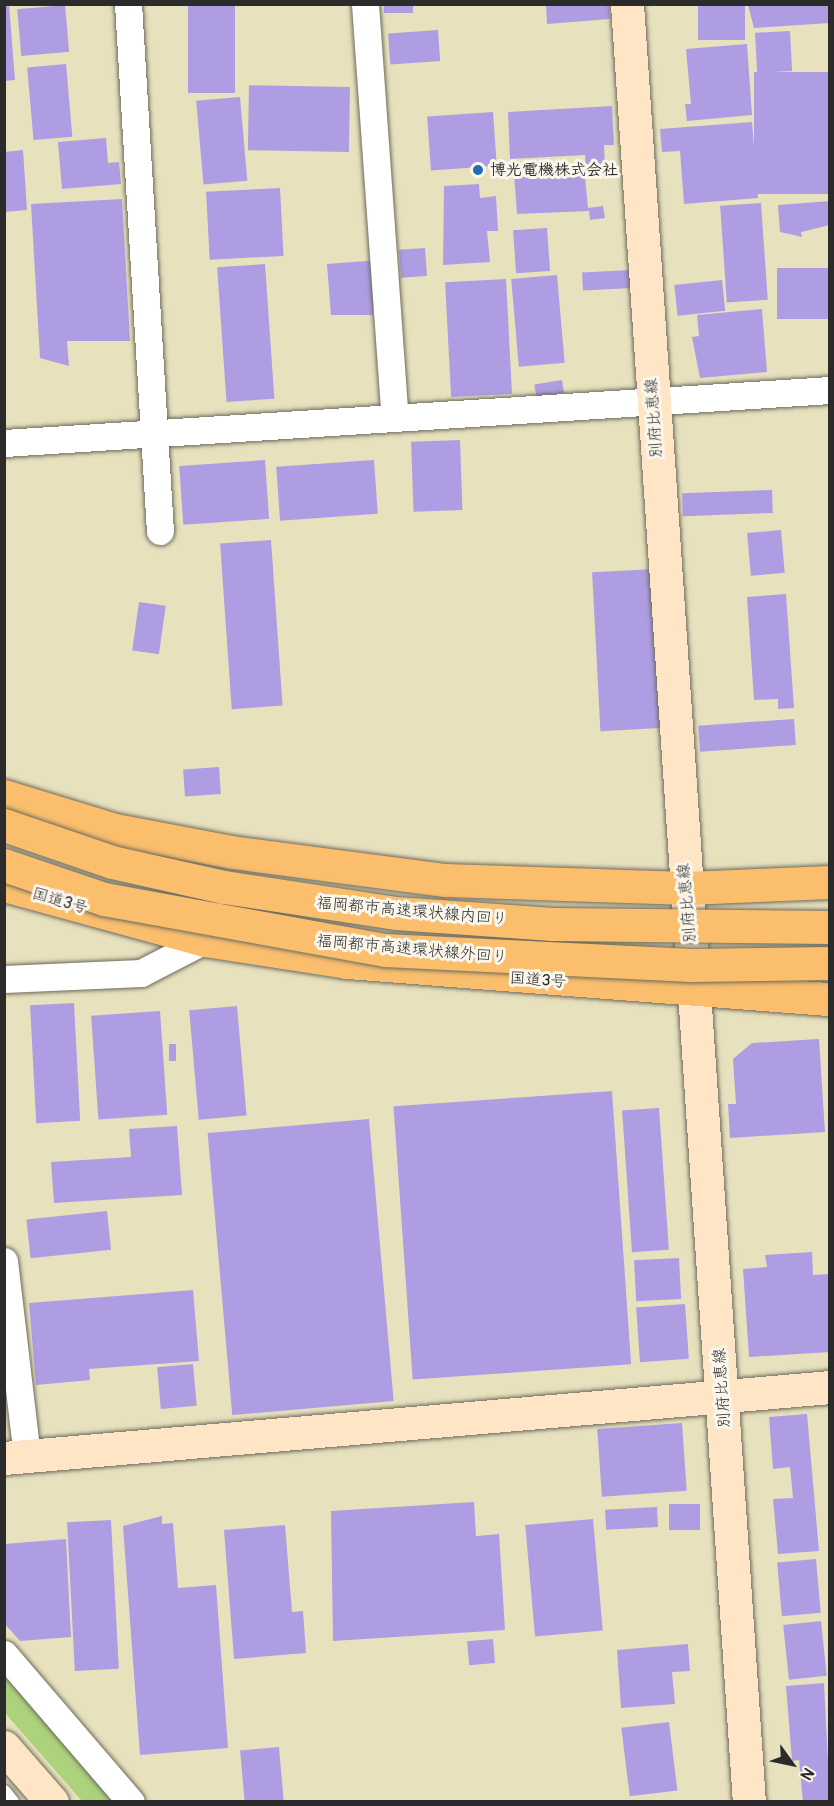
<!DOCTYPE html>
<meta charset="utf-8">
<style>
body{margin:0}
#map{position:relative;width:834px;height:1806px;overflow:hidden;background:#e8e1bd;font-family:Pangolin,"Klee One",sans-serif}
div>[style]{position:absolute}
.green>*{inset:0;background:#add27c}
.building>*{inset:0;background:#af9de4;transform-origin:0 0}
.roads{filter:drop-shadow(0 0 2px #6d6b5e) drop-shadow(0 0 2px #6d6b5e)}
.lane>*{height:14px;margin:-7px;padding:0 7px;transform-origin:7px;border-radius:7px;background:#fff}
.street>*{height:27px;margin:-13.5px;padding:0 13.5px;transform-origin:13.5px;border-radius:13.5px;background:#fff}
.secondary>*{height:33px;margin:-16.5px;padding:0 16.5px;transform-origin:16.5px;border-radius:16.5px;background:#fde5c5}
.highway>*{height:33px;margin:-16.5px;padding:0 16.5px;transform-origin:16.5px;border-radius:16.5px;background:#fabe6d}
.bridges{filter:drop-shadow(0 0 2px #6d6b5e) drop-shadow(0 0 2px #6d6b5e)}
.highway-bridge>*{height:33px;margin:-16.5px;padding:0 16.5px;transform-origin:16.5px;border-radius:16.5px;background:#fabe6d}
.dots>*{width:16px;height:16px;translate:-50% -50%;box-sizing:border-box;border:3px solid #fbf7ec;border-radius:50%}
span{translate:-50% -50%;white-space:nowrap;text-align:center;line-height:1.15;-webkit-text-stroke:6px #fbf7ec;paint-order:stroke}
.poi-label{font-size:16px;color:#2b2b2b;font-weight:700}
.left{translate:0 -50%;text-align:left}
.street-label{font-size:16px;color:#2b2b2b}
.frame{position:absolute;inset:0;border:6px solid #2b2b2b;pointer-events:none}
.north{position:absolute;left:762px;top:1734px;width:60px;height:60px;-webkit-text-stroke:4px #fbf7ec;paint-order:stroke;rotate:123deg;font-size:16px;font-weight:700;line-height:24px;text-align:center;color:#2b2b2b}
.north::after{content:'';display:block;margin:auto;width:21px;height:27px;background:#2b2b2b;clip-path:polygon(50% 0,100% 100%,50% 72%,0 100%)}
</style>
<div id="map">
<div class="green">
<i style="clip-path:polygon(4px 1663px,123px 1801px,82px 1801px,5px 1713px)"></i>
</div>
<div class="building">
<i style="clip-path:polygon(4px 4px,9px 4px,15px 80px,4px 81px)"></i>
<i style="left:188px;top:4px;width:47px;height:89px"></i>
<i style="left:384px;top:4px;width:29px;height:9px"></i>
<i style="clip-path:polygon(546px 4px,609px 4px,610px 19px,547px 24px)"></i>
<i style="left:698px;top:4px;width:47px;height:36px"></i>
<i style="left:65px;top:5px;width:47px;height:48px;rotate:85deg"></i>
<i style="clip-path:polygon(748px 5px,830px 5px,830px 23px,754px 28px)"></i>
<i style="left:438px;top:30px;width:31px;height:50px;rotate:86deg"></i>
<i style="left:790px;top:31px;width:40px;height:35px;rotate:87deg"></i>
<i style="clip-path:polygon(747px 44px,752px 115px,687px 121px,685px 104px,691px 104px,686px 49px)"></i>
<i style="left:66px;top:64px;width:73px;height:39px;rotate:85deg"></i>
<i style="left:830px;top:72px;width:122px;height:76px;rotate:90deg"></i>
<i style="left:350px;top:87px;width:65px;height:101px;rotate:91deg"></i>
<i style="left:240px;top:97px;width:84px;height:44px;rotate:85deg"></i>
<i style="clip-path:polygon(612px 106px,614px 145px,604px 145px,605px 167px,586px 168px,585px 155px,510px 159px,508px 112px)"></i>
<i style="left:493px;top:112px;width:54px;height:66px;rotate:86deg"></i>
<i style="clip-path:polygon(752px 122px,758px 198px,684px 204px,680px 151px,662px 152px,660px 129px)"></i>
<i style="clip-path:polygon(106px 138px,108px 163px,119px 162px,121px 184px,62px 189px,58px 142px)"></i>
<i style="clip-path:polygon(23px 150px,27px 210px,4px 212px,4px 152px)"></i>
<i style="clip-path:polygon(584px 167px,588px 208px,603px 206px,605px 218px,590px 220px,589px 211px,517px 214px,514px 174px)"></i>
<i style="clip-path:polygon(479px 184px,480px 198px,496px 196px,498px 231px,487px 231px,490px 262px,443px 265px,444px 186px)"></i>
<i style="left:280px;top:188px;width:68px;height:74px;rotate:87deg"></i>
<i style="clip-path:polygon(122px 199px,130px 341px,67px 341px,69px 366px,40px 358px,31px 204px)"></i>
<i style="clip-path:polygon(830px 201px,830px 225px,801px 232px,802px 237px,780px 232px,778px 205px)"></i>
<i style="left:761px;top:203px;width:97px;height:41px;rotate:86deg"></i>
<i style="left:547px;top:228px;width:43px;height:34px;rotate:86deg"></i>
<i style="left:425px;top:248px;width:28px;height:26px;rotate:86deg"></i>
<i style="clip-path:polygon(380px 260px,383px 308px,373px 308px,373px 315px,331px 315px,327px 264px)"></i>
<i style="left:265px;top:264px;width:135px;height:48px;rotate:86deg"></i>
<i style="left:830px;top:268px;width:51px;height:53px;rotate:90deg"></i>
<i style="left:631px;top:270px;width:18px;height:49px;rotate:87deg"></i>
<i style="left:557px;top:275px;width:88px;height:46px;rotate:85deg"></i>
<i style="left:506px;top:279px;width:115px;height:61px;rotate:87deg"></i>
<i style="left:722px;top:280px;width:31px;height:48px;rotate:84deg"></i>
<i style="clip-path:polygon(762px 309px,767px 372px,700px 378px,692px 337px,699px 336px,697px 315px)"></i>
<i style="left:562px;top:380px;width:13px;height:28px;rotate:81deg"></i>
<i style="left:460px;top:440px;width:70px;height:49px;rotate:88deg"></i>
<i style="left:265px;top:460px;width:59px;height:86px;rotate:86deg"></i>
<i style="left:374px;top:460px;width:54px;height:98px;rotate:86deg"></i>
<i style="left:772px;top:490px;width:23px;height:90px;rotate:88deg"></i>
<i style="left:781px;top:530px;width:43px;height:34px;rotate:85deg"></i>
<i style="left:271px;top:540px;width:166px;height:51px;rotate:86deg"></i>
<i style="left:656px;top:569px;width:159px;height:64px;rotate:87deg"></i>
<i style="clip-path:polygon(786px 594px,794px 708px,778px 709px,778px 699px,754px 700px,747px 597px)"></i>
<i style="left:139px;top:602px;width:27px;height:49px;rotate:8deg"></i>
<i style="left:794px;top:719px;width:26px;height:96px;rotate:86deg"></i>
<i style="left:219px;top:767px;width:27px;height:36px;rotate:86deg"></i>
<i style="left:74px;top:1003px;width:118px;height:44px;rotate:87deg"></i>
<i style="left:237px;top:1006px;width:110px;height:48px;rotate:85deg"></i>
<i style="left:160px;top:1011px;width:104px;height:69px;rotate:86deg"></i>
<i style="clip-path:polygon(819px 1039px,825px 1132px,730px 1138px,728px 1104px,736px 1104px,733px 1059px,752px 1043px)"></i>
<i style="left:169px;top:1044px;width:7px;height:17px"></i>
<i style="left:612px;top:1091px;width:274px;height:219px;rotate:86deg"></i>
<i style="left:659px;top:1108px;width:142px;height:37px;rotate:86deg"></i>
<i style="left:369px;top:1119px;width:283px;height:162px;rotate:85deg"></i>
<i style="clip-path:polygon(177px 1126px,182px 1195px,54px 1203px,51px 1162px,131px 1157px,129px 1129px)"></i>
<i style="left:107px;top:1211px;width:39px;height:81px;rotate:84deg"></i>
<i style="clip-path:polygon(812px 1252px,813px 1275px,830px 1274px,830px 1352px,749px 1357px,743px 1269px,767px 1267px,765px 1255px)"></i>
<i style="left:679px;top:1258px;width:41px;height:45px;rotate:87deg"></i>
<i style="clip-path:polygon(193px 1290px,199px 1361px,89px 1369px,90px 1380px,36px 1385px,29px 1303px)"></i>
<i style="left:685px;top:1304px;width:55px;height:49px;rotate:86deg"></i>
<i style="left:193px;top:1364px;width:42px;height:36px;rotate:85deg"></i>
<i style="clip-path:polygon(807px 1414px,819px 1551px,778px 1554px,773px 1499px,793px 1498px,790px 1467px,773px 1469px,769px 1417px)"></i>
<i style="left:682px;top:1423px;width:68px;height:85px;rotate:86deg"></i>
<i style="clip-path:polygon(474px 1502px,476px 1536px,499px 1534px,505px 1630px,333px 1641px,331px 1511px)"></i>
<i style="left:669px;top:1504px;width:31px;height:26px"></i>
<i style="left:657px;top:1507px;width:20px;height:52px;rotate:87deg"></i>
<i style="clip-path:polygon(162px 1516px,162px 1524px,173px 1523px,178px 1588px,216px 1585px,228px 1748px,140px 1755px,123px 1526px)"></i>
<i style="left:593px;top:1519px;width:112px;height:68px;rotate:85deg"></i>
<i style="left:111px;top:1520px;width:149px;height:44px;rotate:87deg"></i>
<i style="clip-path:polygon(285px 1525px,292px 1612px,303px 1611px,306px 1653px,234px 1659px,224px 1530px)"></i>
<i style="clip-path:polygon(66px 1539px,71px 1637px,20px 1641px,5px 1624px,5px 1544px)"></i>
<i style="left:816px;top:1559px;width:54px;height:39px;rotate:85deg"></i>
<i style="left:821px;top:1621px;width:55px;height:38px;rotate:84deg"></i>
<i style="left:493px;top:1639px;width:24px;height:26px;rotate:85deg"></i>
<i style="clip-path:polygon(688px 1644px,690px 1671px,672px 1672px,675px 1704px,621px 1708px,617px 1650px)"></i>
<i style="clip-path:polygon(824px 1683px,830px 1802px,803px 1802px,799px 1760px,792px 1761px,786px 1686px)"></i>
<i style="left:669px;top:1722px;width:69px;height:48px;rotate:83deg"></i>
<i style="left:279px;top:1747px;width:55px;height:39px;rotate:85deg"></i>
</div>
<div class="roads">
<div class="lane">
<i style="left:4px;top:1792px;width:13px;rotate:51deg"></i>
</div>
<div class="street">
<i style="left:128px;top:4px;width:528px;rotate:86.53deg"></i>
<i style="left:365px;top:4px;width:415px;rotate:85.9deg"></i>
<i style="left:4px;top:443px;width:828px;rotate:-3.67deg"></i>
<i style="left:4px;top:979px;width:137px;rotate:-2.5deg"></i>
<i style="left:141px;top:973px;width:72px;rotate:-27.3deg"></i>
<i style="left:4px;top:1261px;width:196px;rotate:83.3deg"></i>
<i style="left:4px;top:1654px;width:195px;rotate:49.4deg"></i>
</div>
<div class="secondary">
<i style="left:627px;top:4px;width:1802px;rotate:86.12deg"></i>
<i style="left:4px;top:1458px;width:829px;rotate:-4.91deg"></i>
<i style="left:4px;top:1747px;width:73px;rotate:48.9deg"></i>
</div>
<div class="highway">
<i style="left:4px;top:796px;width:116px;rotate:17deg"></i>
<i style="left:115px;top:830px;width:118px;rotate:10.7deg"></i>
<i style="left:231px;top:852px;width:216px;rotate:7.5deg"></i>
<i style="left:445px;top:880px;width:241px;rotate:1.9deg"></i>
<i style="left:686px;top:888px;width:144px;rotate:-2.4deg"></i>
<i style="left:4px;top:885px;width:208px;rotate:15.3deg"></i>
<i style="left:205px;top:940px;width:144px;rotate:8.8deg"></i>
<i style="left:347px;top:962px;width:484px;rotate:4.4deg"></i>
</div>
</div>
<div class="bridges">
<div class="highway-bridge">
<i style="left:4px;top:825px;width:114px;rotate:18.9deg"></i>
<i style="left:112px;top:862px;width:115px;rotate:12.6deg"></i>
<i style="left:224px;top:887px;width:174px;rotate:8.6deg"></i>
<i style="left:396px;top:913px;width:157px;rotate:4deg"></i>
<i style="left:553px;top:924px;width:277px;rotate:0.6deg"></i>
<i style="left:4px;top:865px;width:106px;rotate:18.8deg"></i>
<i style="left:104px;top:899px;width:286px;rotate:10.3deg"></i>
<i style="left:385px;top:950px;width:306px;rotate:2.8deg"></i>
<i style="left:691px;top:965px;width:139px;rotate:-0.8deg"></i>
</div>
</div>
<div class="dots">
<i style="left:478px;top:170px;background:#1f6fb2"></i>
</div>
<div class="poi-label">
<span class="left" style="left:490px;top:170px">博光電機株式会社</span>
</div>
<div class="street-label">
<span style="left:654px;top:418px;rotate:-94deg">別府比恵線</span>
<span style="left:60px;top:901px;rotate:16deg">国道3号</span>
<span style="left:687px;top:903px;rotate:-95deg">別府比恵線</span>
<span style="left:412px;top:911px;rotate:5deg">福岡都市高速環状線内回り</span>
<span style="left:412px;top:949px;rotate:5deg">福岡都市高速環状線外回り</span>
<span style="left:538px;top:980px;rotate:4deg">国道3号</span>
<span style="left:722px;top:1388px;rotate:-94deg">別府比恵線</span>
</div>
<div class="frame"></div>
<div class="north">N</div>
</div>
